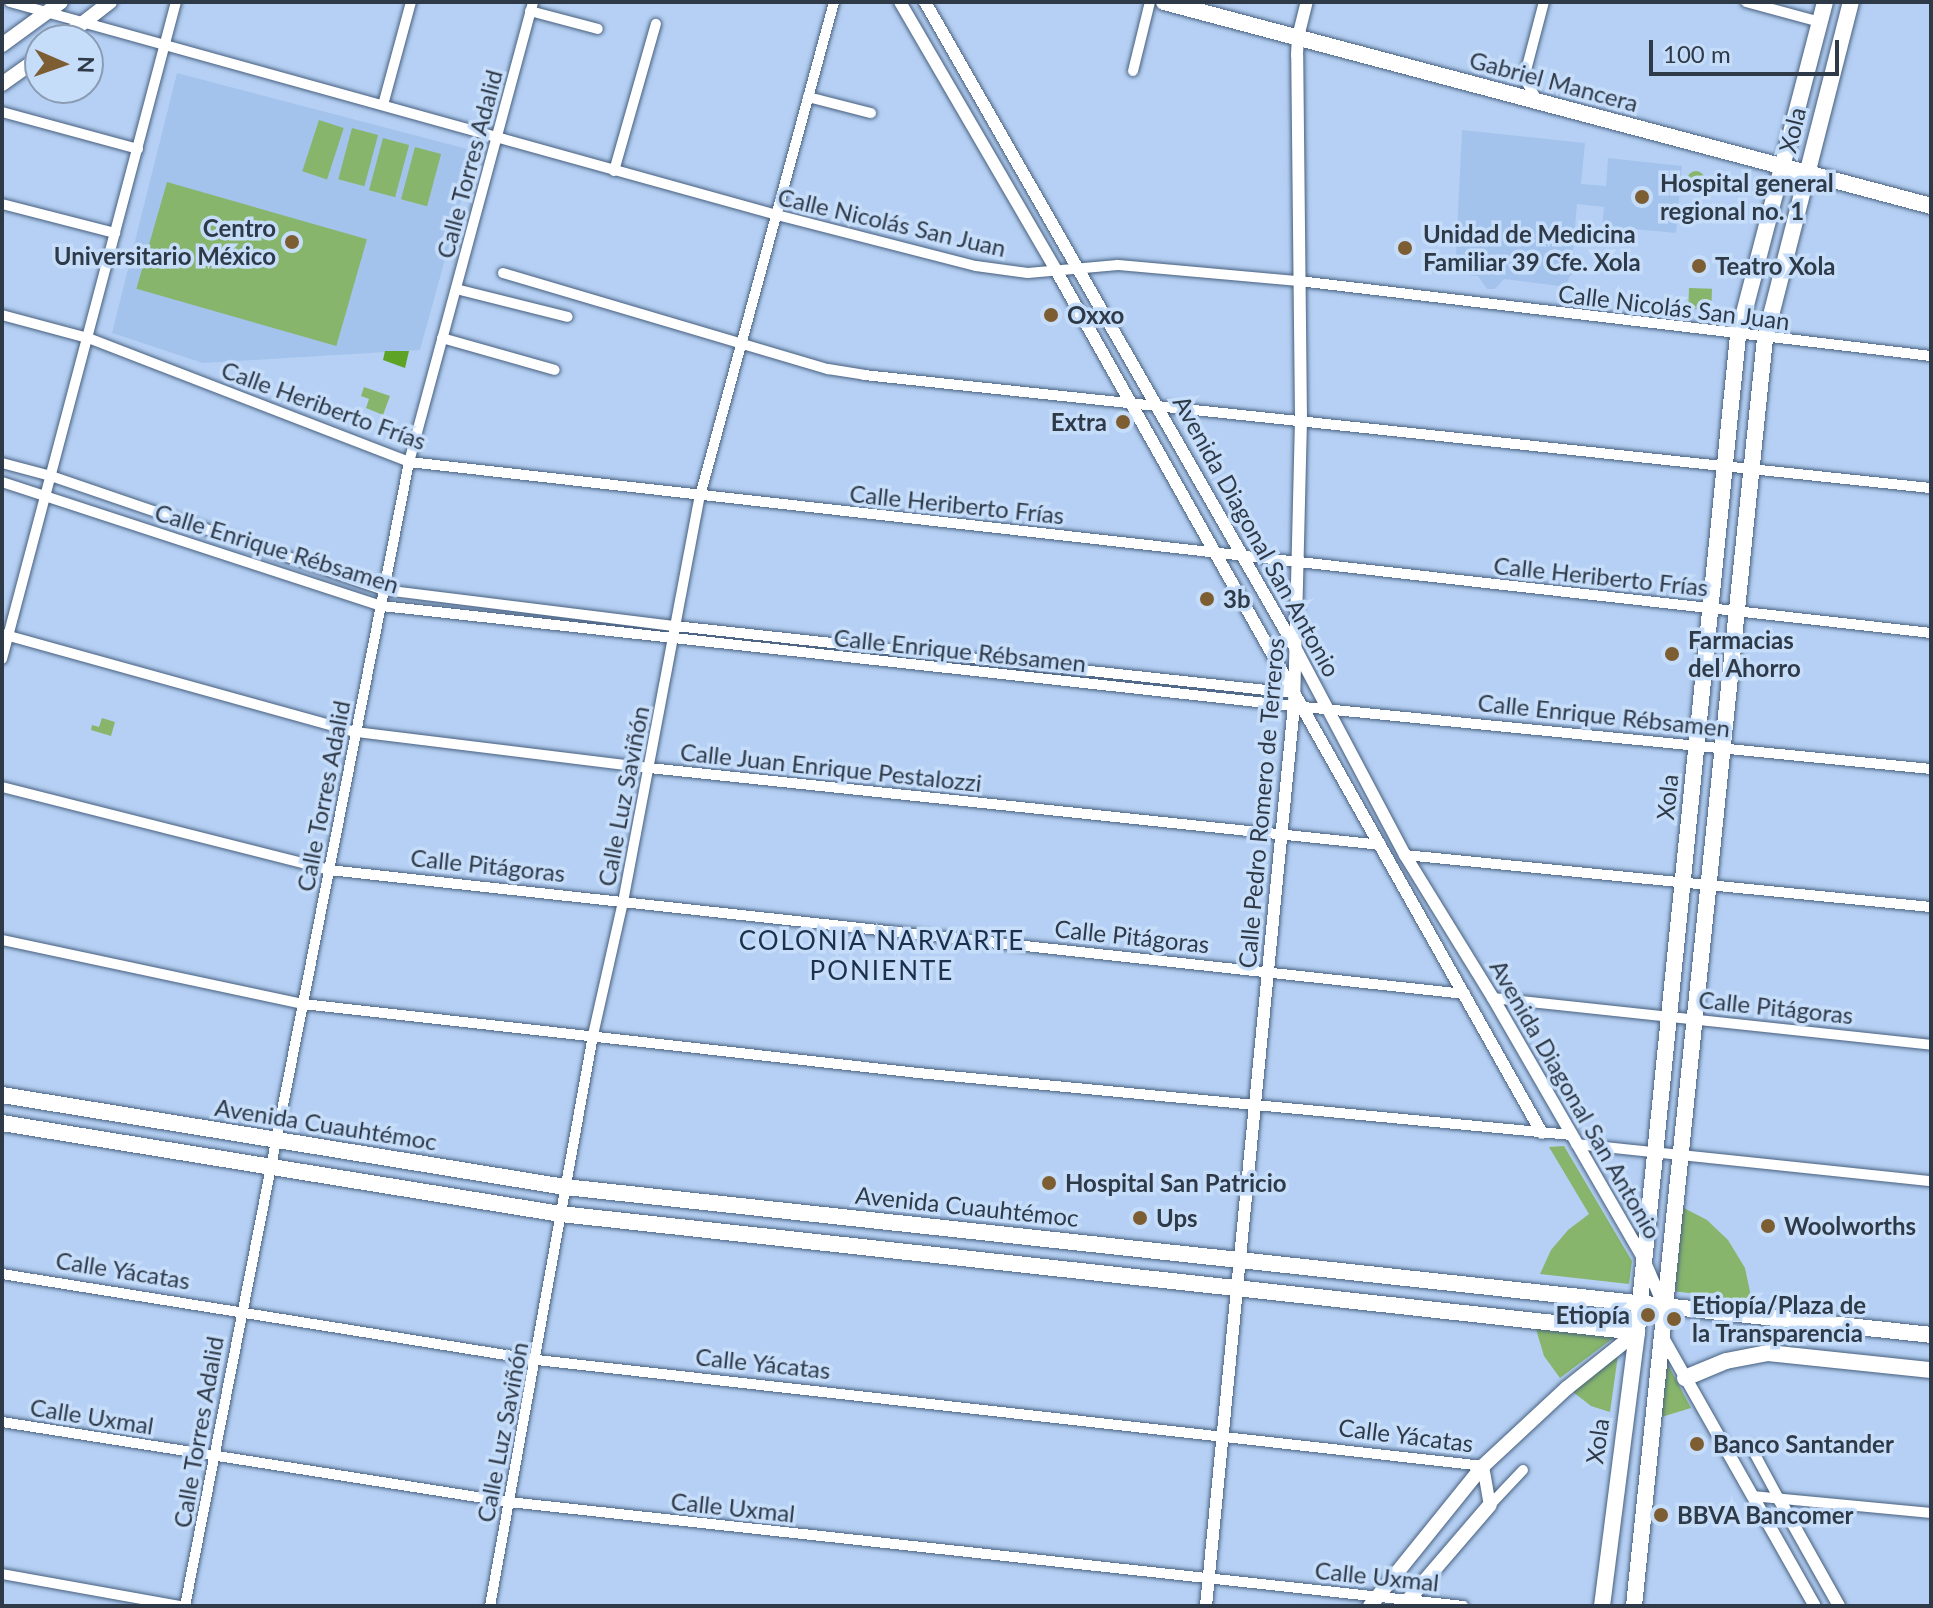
<!DOCTYPE html>
<meta charset="utf-8">
<style>
body{margin:0}
#map{position:relative;width:1933px;height:1608px;overflow:hidden;background:#b5d0f4;font-family:Lato,sans-serif}
div>[style]{position:absolute}
.built>*{inset:0;background:#a4c3ec}
.green>*{inset:0;background:#87b56c;transform-origin:0 0}
.round{border-radius:50%}
.forest>*{inset:0;background:#5da326}
.roads{filter:drop-shadow(0 0 2px #48607f) drop-shadow(0 0 2px #48607f)}
.minor>*{height:10px;margin:-5px;padding:0 5px;transform-origin:5px;border-radius:5px;background:#fff}
.tertiary>*{height:12px;margin:-6px;padding:0 6px;transform-origin:6px;border-radius:6px;background:#fff}
.secondary>*{height:14px;margin:-7px;padding:0 7px;transform-origin:7px;border-radius:7px;background:#fff}
.primary>*{height:16px;margin:-8px;padding:0 8px;transform-origin:8px;border-radius:8px;background:#fff}
.dots>*{width:22px;height:22px;translate:-50% -50%;box-sizing:border-box;border:4px solid #c6ddfa;border-radius:50%}
span{translate:-50% -50%;white-space:nowrap;text-align:center;line-height:1.15;-webkit-text-stroke:7px #c6ddfa;paint-order:stroke}
.street-label{font-size:24px;color:#2f3a48}
.poi-label{font-size:24px;color:#2f3a48;font-weight:700}
.left{translate:0 -50%;text-align:left}
.right{translate:-100% -50%;text-align:right}
.neighbourhood-label{font-size:26px;color:#1a304c;letter-spacing:2px}
.frame{position:absolute;inset:0;border:4px solid #2f3a48;pointer-events:none}
.north{position:absolute;left:24px;top:24px;width:80px;height:80px;box-sizing:border-box;background:#c6ddfa;border:2px solid #8a9cb3;border-radius:50%;rotate:92deg;font-size:22px;font-weight:700;line-height:32px;text-align:center;color:#2f3a48}
.north::after{content:'';display:block;margin:auto;width:28px;height:36px;background:#7d5e33;clip-path:polygon(50% 0,100% 100%,50% 72%,0 100%)}
.scale{position:absolute;left:1649px;top:40px;width:190px;height:36px;box-sizing:border-box;border:4px solid #2f3a48;border-top:0;padding-left:10px;font-size:24px;line-height:28px;white-space:nowrap;color:#2f3a48;-webkit-text-stroke:6px #c6ddfa;paint-order:stroke}
</style>
<div id="map">
<div class="built">
<i style="clip-path:polygon(177px 73px,475px 151px,420px 350px,203px 363px,112px 333px)"></i>
<i style="clip-path:polygon(1462px 130px,1585px 143px,1581px 184px,1606px 186px,1608px 158px,1682px 166px,1676px 233px,1602px 226px,1604px 207px,1577px 204px,1573px 251px,1578px 268px,1569px 277px,1567px 287px,1504px 279px,1495px 289px,1487px 289px,1478px 276px,1455px 274px)"></i>
</div>
<div class="green">
<i style="left:319px;top:120px;width:26px;height:54px;rotate:18deg"></i>
<i style="left:352px;top:128px;width:27px;height:53px;rotate:15deg"></i>
<i style="left:383px;top:138px;width:27px;height:54px;rotate:15deg"></i>
<i style="left:415px;top:147px;width:27px;height:54px;rotate:15deg"></i>
<i class="round" style="left:1687px;top:171px;width:18px;height:18px"></i>
<i style="left:167px;top:182px;width:208px;height:111px;rotate:16deg"></i>
<i style="left:1689px;top:288px;width:23px;height:21px;rotate:2deg"></i>
<i style="clip-path:polygon(364px 387px,390px 396px,383px 415px,366px 408px,369px 399px,361px 396px)"></i>
<i style="clip-path:polygon(102px 718px,115px 722px,111px 736px,91px 730px,92px 725px,99px 727px)"></i>
<i style="clip-path:polygon(1564px 1146px,1632px 1261px,1629px 1284px,1540px 1274px,1551px 1250px,1568px 1230px,1589px 1214px,1549px 1147px)"></i>
<i style="clip-path:polygon(1682px 1207px,1707px 1220px,1728px 1240px,1745px 1268px,1752px 1301px,1673px 1291px)"></i>
<i style="clip-path:polygon(1536px 1329px,1616px 1336px,1560px 1378px,1544px 1356px)"></i>
<i style="clip-path:polygon(1618px 1355px,1610px 1412px,1591px 1406px,1573px 1392px)"></i>
<i style="clip-path:polygon(1664px 1357px,1691px 1408px,1658px 1418px)"></i>
</div>
<div class="forest">
<i style="clip-path:polygon(385px 351px,409px 351px,405px 368px,383px 360px)"></i>
</div>
<div class="roads">
<div class="minor">
<i style="left:10px;top:2px;width:796px;rotate:15.52deg"></i>
<i style="left:777px;top:215px;width:205px;rotate:14.4deg"></i>
<i style="left:976px;top:266px;width:52px;rotate:7.7deg"></i>
<i style="left:1028px;top:273px;width:90px;rotate:-5.1deg"></i>
<i style="left:1118px;top:265px;width:182px;rotate:5.1deg"></i>
<i style="left:1299px;top:281px;width:636px;rotate:6.77deg"></i>
<i style="left:1746px;top:2px;width:77px;rotate:15.1deg"></i>
<i style="left:530px;top:11px;width:70px;rotate:14.8deg"></i>
<i style="left:1133px;top:71px;width:71px;rotate:-76.2deg"></i>
<i style="left:808px;top:97px;width:65px;rotate:14.3deg"></i>
<i style="left:1536px;top:98px;width:23px;rotate:-121deg"></i>
<i style="left:1524px;top:78px;width:79px;rotate:-75.3deg"></i>
<i style="left:383px;top:105px;width:107px;rotate:-74.8deg"></i>
<i style="left:2px;top:112px;width:141px;rotate:15.2deg"></i>
<i style="left:614px;top:171px;width:153px;rotate:-74.1deg"></i>
<i style="left:2px;top:204px;width:117px;rotate:14.4deg"></i>
<i style="left:503px;top:273px;width:339px;rotate:16.5deg"></i>
<i style="left:828px;top:369px;width:36px;rotate:9deg"></i>
<i style="left:864px;top:375px;width:1073px;rotate:6.05deg"></i>
<i style="left:456px;top:289px;width:115px;rotate:14deg"></i>
<i style="left:2px;top:315px;width:89px;rotate:15deg"></i>
<i style="left:88px;top:338px;width:344px;rotate:21.1deg"></i>
<i style="left:409px;top:462px;width:1532px;rotate:6.41deg"></i>
<i style="left:442px;top:338px;width:117px;rotate:15.8deg"></i>
<i style="left:2px;top:463px;width:51px;rotate:14.9deg"></i>
<i style="left:51px;top:476px;width:352px;rotate:18.9deg"></i>
<i style="left:384px;top:590px;width:293px;rotate:7.1deg"></i>
<i style="left:675px;top:626px;width:623px;rotate:6.18deg"></i>
<i style="left:2px;top:482px;width:400px;rotate:18.1deg"></i>
<i style="left:382px;top:606px;width:917px;rotate:6.26deg"></i>
<i style="left:1294px;top:706px;width:640px;rotate:5.65deg"></i>
<i style="left:2px;top:634px;width:367px;rotate:15.5deg"></i>
<i style="left:356px;top:732px;width:295px;rotate:7deg"></i>
<i style="left:649px;top:768px;width:736px;rotate:6deg"></i>
<i style="left:2px;top:659px;width:680px;rotate:-75.17deg"></i>
<i style="left:2px;top:787px;width:337px;rotate:14.2deg"></i>
<i style="left:329px;top:870px;width:1143px;rotate:6.23deg"></i>
<i style="left:1405px;top:855px;width:529px;rotate:5.65deg"></i>
<i style="left:2px;top:940px;width:308px;rotate:12deg"></i>
<i style="left:303px;top:1004px;width:619px;rotate:6.4deg"></i>
<i style="left:918px;top:1073px;width:657px;rotate:5.42deg"></i>
<i style="left:1493px;top:998px;width:441px;rotate:6.1deg"></i>
<i style="left:1576px;top:1144px;width:357px;rotate:6deg"></i>
<i style="left:2px;top:1274px;width:542px;rotate:9.13deg"></i>
<i style="left:537px;top:1360px;width:952px;rotate:6.39deg"></i>
<i style="left:2px;top:1422px;width:513px;rotate:8.97deg"></i>
<i style="left:509px;top:1502px;width:960px;rotate:6.22deg"></i>
<i style="left:1751px;top:1447px;width:59px;rotate:61.7deg"></i>
<i style="left:1752px;top:1496px;width:180px;rotate:5.4deg"></i>
<i style="left:1490px;top:1505px;width:48px;rotate:-46.7deg"></i>
<i style="left:2px;top:1574px;width:181px;rotate:10.2deg"></i>
<i style="left:185px;top:1606px;width:1166px;rotate:-78.92deg"></i>
<i style="left:409px;top:462px;width:476px;rotate:-74.9deg"></i>
<i style="left:490px;top:1606px;width:580px;rotate:-79.77deg"></i>
<i style="left:593px;top:1035px;width:136px;rotate:-77.3deg"></i>
<i style="left:623px;top:902px;width:413px;rotate:-79.3deg"></i>
<i style="left:700px;top:496px;width:512px;rotate:-74.82deg"></i>
</div>
<div class="tertiary">
<i style="left:900px;top:2px;width:312px;rotate:59.8deg"></i>
<i style="left:1057px;top:272px;width:988px;rotate:60.61deg"></i>
<i style="left:925px;top:2px;width:748px;rotate:60.18deg"></i>
<i style="left:1297px;top:651px;width:231px;rotate:62.1deg"></i>
<i style="left:1405px;top:855px;width:168px;rotate:58.4deg"></i>
<i style="left:1493px;top:998px;width:302px;rotate:60deg"></i>
<i style="left:1644px;top:1260px;width:50px;rotate:66.5deg"></i>
<i style="left:1662px;top:1336px;width:310px;rotate:60.5deg"></i>
<i style="left:1483px;top:1466px;width:40px;rotate:80deg"></i>
<i style="left:1779px;top:1499px;width:123px;rotate:60.7deg"></i>
<i style="left:1206px;top:1606px;width:904px;rotate:-84.42deg"></i>
<i style="left:1294px;top:706px;width:287px;rotate:-88.6deg"></i>
<i style="left:1301px;top:419px;width:364px;rotate:-90.6deg"></i>
<i style="left:1297px;top:55px;width:18px;rotate:-87deg"></i>
<i style="left:1298px;top:37px;width:36px;rotate:-76deg"></i>
</div>
<div class="secondary">
<i style="left:61px;top:40px;width:62px;rotate:-37.8deg"></i>
<i style="left:2px;top:45px;width:73px;rotate:-36.1deg"></i>
<i style="left:2px;top:84px;width:47px;rotate:-35.4deg"></i>
<i style="left:1370px;top:1606px;width:180px;rotate:-51.1deg"></i>
<i style="left:1483px;top:1466px;width:115px;rotate:-42.9deg"></i>
<i style="left:1567px;top:1388px;width:90px;rotate:-38.7deg"></i>
<i style="left:1403px;top:1606px;width:133px;rotate:-49.3deg"></i>
</div>
<div class="primary">
<i style="left:1164px;top:2px;width:794px;rotate:14.89deg"></i>
<i style="left:2px;top:1095px;width:570px;rotate:9.28deg"></i>
<i style="left:565px;top:1187px;width:1374px;rotate:6.18deg"></i>
<i style="left:2px;top:1123px;width:566px;rotate:9.25deg"></i>
<i style="left:561px;top:1214px;width:1082px;rotate:6.26deg"></i>
<i style="left:1685px;top:1378px;width:44px;rotate:-22.5deg"></i>
<i style="left:1726px;top:1361px;width:43px;rotate:-10.8deg"></i>
<i style="left:1768px;top:1353px;width:164px;rotate:6deg"></i>
<i style="left:1602px;top:1606px;width:276px;rotate:-82.7deg"></i>
<i style="left:1637px;top:1332px;width:1001px;rotate:-84.21deg"></i>
<i style="left:1738px;top:336px;width:345px;rotate:-75.4deg"></i>
<i style="left:1634px;top:1606px;width:1274px;rotate:-84.1deg"></i>
<i style="left:1765px;top:339px;width:348px;rotate:-75.7deg"></i>
</div>
</div>
<div class="dots">
<i style="left:1642px;top:197px;background:#7d5e33"></i>
<i style="left:292px;top:242px;background:#7d5e33"></i>
<i style="left:1405px;top:248px;background:#7d5e33"></i>
<i style="left:1699px;top:266px;background:#7d5e33"></i>
<i style="left:1051px;top:315px;background:#7d5e33"></i>
<i style="left:1123px;top:422px;background:#7d5e33"></i>
<i style="left:1207px;top:599px;background:#7d5e33"></i>
<i style="left:1672px;top:654px;background:#7d5e33"></i>
<i style="left:1049px;top:1183px;background:#7d5e33"></i>
<i style="left:1140px;top:1218px;background:#7d5e33"></i>
<i style="left:1768px;top:1226px;background:#7d5e33"></i>
<i style="left:1648px;top:1315px;background:#7d5e33"></i>
<i style="left:1674px;top:1319px;background:#7d5e33"></i>
<i style="left:1697px;top:1444px;background:#7d5e33"></i>
<i style="left:1661px;top:1515px;background:#7d5e33"></i>
</div>
<div class="street-label">
<span style="left:1554px;top:81px;rotate:15deg">Gabriel Mancera</span>
<span style="left:1792px;top:130px;rotate:-76deg">Xola</span>
<span style="left:469px;top:164px;rotate:-75deg">Calle Torres Adalid</span>
<span style="left:892px;top:222px;rotate:13deg">Calle Nicolás San Juan</span>
<span style="left:1674px;top:307px;rotate:7deg">Calle Nicolás San Juan</span>
<span style="left:324px;top:405px;rotate:20deg">Calle Heriberto Frías</span>
<span style="left:957px;top:504px;rotate:6deg">Calle Heriberto Frías</span>
<span style="left:1257px;top:536px;rotate:61deg">Avenida Diagonal San Antonio</span>
<span style="left:277px;top:548px;rotate:17deg">Calle Enrique Rébsamen</span>
<span style="left:1601px;top:576px;rotate:6deg">Calle Heriberto Frías</span>
<span style="left:960px;top:650px;rotate:6deg">Calle Enrique Rébsamen</span>
<span style="left:1604px;top:715px;rotate:6deg">Calle Enrique Rébsamen</span>
<span style="left:831px;top:767px;rotate:6deg">Calle Juan Enrique Pestalozzi</span>
<span style="left:323px;top:796px;rotate:-79deg">Calle Torres Adalid</span>
<span style="left:623px;top:796px;rotate:-79deg">Calle Luz Saviñón</span>
<span style="left:1667px;top:797px;rotate:-84deg">Xola</span>
<span style="left:1261px;top:803px;rotate:-85deg">Calle Pedro Romero de Terreros</span>
<span style="left:488px;top:865px;rotate:6deg">Calle Pitágoras</span>
<span style="left:1132px;top:936px;rotate:6deg">Calle Pitágoras</span>
<span style="left:1776px;top:1007px;rotate:6deg">Calle Pitágoras</span>
<span style="left:1576px;top:1099px;rotate:60deg">Avenida Diagonal San Antonio</span>
<span style="left:326px;top:1124px;rotate:9deg">Avenida Cuauhtémoc</span>
<span style="left:967px;top:1206px;rotate:6deg">Avenida Cuauhtémoc</span>
<span style="left:123px;top:1270px;rotate:9deg">Calle Yácatas</span>
<span style="left:763px;top:1363px;rotate:6deg">Calle Yácatas</span>
<span style="left:92px;top:1416px;rotate:9deg">Calle Uxmal</span>
<span style="left:198px;top:1432px;rotate:-80deg">Calle Torres Adalid</span>
<span style="left:502px;top:1432px;rotate:-79deg">Calle Luz Saviñón</span>
<span style="left:1406px;top:1435px;rotate:7deg">Calle Yácatas</span>
<span style="left:1597px;top:1441px;rotate:-82deg">Xola</span>
<span style="left:733px;top:1507px;rotate:6deg">Calle Uxmal</span>
<span style="left:1377px;top:1576px;rotate:6deg">Calle Uxmal</span>
</div>
<div class="poi-label">
<span class="left" style="left:1660px;top:197px">Hospital general<br>regional no. 1</span>
<span class="right" style="left:276px;top:242px">Centro<br>Universitario México</span>
<span class="left" style="left:1423px;top:248px">Unidad de Medicina<br>Familiar 39 Cfe. Xola</span>
<span class="left" style="left:1715px;top:266px">Teatro Xola</span>
<span class="left" style="left:1067px;top:315px">Oxxo</span>
<span class="right" style="left:1107px;top:422px">Extra</span>
<span class="left" style="left:1223px;top:599px">3b</span>
<span class="left" style="left:1688px;top:654px">Farmacias<br>del Ahorro</span>
<span class="left" style="left:1065px;top:1183px">Hospital San Patricio</span>
<span class="left" style="left:1156px;top:1218px">Ups</span>
<span class="left" style="left:1784px;top:1226px">Woolworths</span>
<span class="left" style="left:1692px;top:1319px">Etiopía/Plaza de<br>la Transparencia</span>
<span class="right" style="left:1630px;top:1315px">Etiopía</span>
<span class="left" style="left:1713px;top:1444px">Banco Santander</span>
<span class="left" style="left:1677px;top:1515px">BBVA Bancomer</span>
</div>
<div class="neighbourhood-label">
<span style="left:882px;top:956px">COLONIA NARVARTE<br>PONIENTE</span>
</div>
<div class="frame"></div>
<div class="north">N</div>
<div class="scale">100 m</div>
</div>
